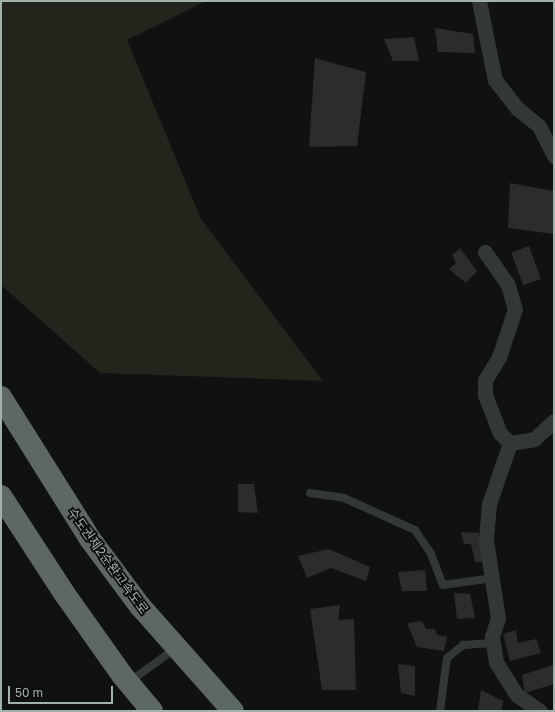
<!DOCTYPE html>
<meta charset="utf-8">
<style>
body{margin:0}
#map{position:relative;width:555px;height:712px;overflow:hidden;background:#101111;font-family:"Golos Text","Noto Sans KR",sans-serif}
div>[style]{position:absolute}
.green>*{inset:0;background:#23241c}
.building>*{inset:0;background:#2b2d2d;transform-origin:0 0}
.lane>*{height:8px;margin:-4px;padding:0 4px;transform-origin:4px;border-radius:4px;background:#333837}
.street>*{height:15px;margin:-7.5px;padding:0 7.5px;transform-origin:7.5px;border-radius:7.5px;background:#333837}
.highway>*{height:22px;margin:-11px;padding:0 11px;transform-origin:11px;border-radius:11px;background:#5d6764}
span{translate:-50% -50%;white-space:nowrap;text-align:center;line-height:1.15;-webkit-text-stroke:3.5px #0b0c0c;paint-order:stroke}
.street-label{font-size:13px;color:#a1b2ac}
.frame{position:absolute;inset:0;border:2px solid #a1b2ac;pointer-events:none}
.scale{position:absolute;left:8px;top:686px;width:105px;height:18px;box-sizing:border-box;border:2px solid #a1b2ac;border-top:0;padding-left:5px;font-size:12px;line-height:14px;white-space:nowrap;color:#a1b2ac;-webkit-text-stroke:3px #0b0c0c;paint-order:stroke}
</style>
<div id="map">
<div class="green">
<i style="clip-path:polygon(1px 1px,206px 1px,127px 40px,201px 219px,323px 381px,100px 373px,1px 285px)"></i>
</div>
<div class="building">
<i style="clip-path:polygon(435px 28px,473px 34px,475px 53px,438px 52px)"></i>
<i style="clip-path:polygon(414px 37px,419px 61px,393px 61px,384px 39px)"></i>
<i style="clip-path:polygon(315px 58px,366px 72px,357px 146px,309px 147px)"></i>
<i style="clip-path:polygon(510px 183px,554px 191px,554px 234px,508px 228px)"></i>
<i style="left:529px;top:246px;width:35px;height:19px;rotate:70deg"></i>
<i style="clip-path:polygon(460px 248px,477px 271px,466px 283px,449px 269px,456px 263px,452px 255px)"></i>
<i style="clip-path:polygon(238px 484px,254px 484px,258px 513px,238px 512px)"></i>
<i style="clip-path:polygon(461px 532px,478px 533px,483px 562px,475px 562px,471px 544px,464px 544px)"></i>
<i style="clip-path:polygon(329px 549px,370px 567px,366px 581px,331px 568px,307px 578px,298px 556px)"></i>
<i style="clip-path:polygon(425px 570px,427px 591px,402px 591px,398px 572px)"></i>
<i style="clip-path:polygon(454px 593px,470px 594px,475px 618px,457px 619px)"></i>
<i style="clip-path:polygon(340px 605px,338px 620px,354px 619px,356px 690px,322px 690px,310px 609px)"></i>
<i style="clip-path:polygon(422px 621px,426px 629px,435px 629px,437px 635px,447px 637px,444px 651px,417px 647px,407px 623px)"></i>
<i style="clip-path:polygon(516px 630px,518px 643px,536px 639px,541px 653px,510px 661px,503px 634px)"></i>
<i style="clip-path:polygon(398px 664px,415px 666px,415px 696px,401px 693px)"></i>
<i style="clip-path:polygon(553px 665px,554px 684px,525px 693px,522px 675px)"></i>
<i style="clip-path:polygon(481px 690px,503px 701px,501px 711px,478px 711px)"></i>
</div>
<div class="lane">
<i style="left:310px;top:493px;width:34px;rotate:8deg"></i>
<i style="left:344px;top:498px;width:78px;rotate:24.3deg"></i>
<i style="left:415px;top:530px;width:29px;rotate:56deg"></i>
<i style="left:431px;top:554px;width:33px;rotate:69deg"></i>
<i style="left:443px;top:585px;width:51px;rotate:-7.8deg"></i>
<i style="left:129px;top:682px;width:58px;rotate:-35.9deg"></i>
<i style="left:440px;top:711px;width:53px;rotate:-82.5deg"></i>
<i style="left:447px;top:658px;width:21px;rotate:-39deg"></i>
<i style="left:463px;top:645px;width:30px;rotate:-4deg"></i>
</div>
<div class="street">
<i style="left:479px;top:1px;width:81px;rotate:78.6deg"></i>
<i style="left:495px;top:80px;width:37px;rotate:52deg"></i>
<i style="left:518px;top:109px;width:27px;rotate:39deg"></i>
<i style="left:539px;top:126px;width:34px;rotate:63deg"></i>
<i style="left:485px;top:252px;width:40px;rotate:55.1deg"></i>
<i style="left:508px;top:285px;width:25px;rotate:74deg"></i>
<i style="left:515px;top:309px;width:51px;rotate:108.4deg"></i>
<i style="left:499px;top:357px;width:27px;rotate:121deg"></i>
<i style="left:485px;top:380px;width:15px;rotate:90deg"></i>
<i style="left:485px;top:395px;width:41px;rotate:68.5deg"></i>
<i style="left:500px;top:433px;width:14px;rotate:45deg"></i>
<i style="left:510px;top:443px;width:65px;rotate:109deg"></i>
<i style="left:489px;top:504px;width:36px;rotate:95deg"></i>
<i style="left:486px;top:540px;width:79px;rotate:81.3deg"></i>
<i style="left:498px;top:618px;width:20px;rotate:108deg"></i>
<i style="left:492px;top:637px;width:25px;rotate:81deg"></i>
<i style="left:496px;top:662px;width:39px;rotate:58deg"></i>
<i style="left:517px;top:695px;width:28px;rotate:35deg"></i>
<i style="left:510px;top:443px;width:24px;rotate:-9deg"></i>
<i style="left:534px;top:439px;width:27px;rotate:-42deg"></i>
</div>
<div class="highway">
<i style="left:1px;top:397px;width:168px;rotate:57.9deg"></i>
<i style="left:90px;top:539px;width:84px;rotate:53.3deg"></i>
<i style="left:140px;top:606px;width:140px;rotate:48.5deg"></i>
<i style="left:1px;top:496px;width:116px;rotate:57deg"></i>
<i style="left:64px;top:593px;width:100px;rotate:54.7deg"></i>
<i style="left:122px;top:675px;width:47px;rotate:50.2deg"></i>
</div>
<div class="street-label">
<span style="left:108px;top:561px;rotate:54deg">수도권제2순환고속도로</span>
</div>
<div class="frame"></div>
<div class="scale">50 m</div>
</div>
